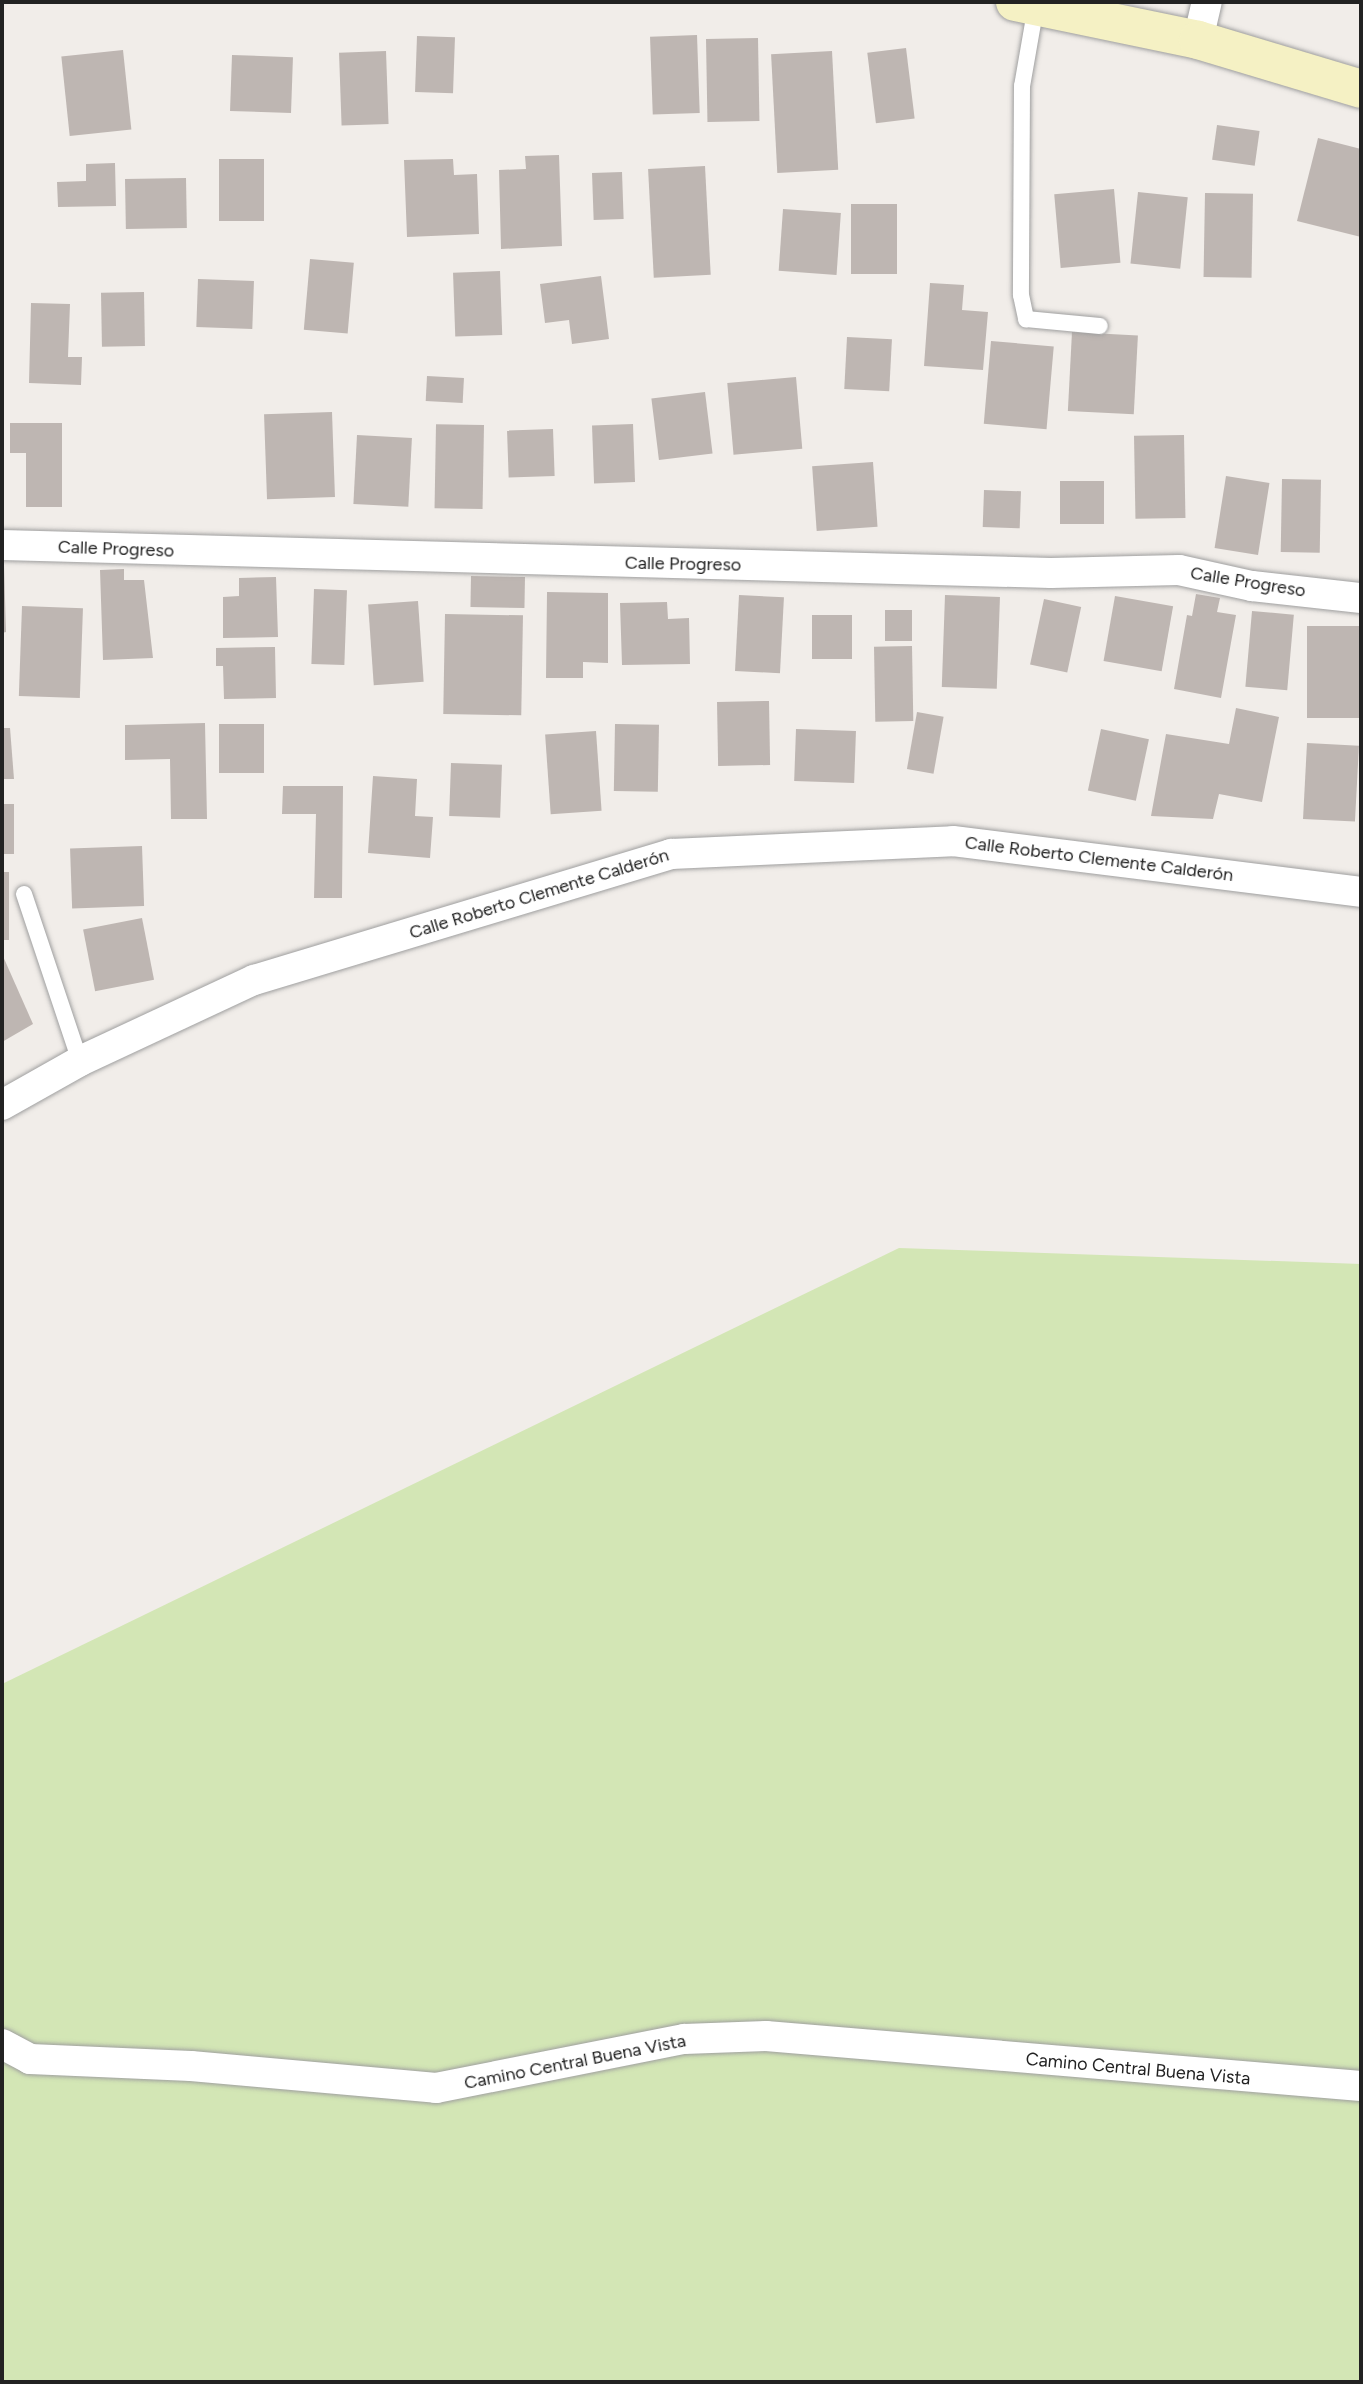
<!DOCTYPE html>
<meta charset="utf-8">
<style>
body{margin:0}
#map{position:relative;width:1363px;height:2384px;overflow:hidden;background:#f1ede9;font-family:Figtree,sans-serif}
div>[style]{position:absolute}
.grass>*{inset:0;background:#d3e6b5}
.building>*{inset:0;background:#beb6b2;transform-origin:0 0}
.roads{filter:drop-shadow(0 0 2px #9f9f9f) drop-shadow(0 0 2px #9f9f9f)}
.lane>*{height:16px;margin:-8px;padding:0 8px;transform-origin:8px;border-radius:8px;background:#fff}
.street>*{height:30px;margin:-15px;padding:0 15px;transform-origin:15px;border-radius:15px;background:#fff}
.secondary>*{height:38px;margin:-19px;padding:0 19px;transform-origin:19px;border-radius:19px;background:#f5f1c4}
span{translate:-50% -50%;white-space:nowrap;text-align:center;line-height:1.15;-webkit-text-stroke:5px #fff;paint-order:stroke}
.street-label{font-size:18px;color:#222}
.frame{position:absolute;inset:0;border:4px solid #222;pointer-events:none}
</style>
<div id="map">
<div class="grass">
<i style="clip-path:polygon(899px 1248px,1361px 1264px,1361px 2382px,2px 2382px,2px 1684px)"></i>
</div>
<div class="building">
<i style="left:697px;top:35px;width:78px;height:47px;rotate:88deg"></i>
<i style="left:417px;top:36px;width:38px;height:56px;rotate:2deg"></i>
<i style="left:758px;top:38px;width:83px;height:52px;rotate:89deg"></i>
<i style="left:906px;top:48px;width:71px;height:39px;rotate:83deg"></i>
<i style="left:123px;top:50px;width:80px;height:62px;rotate:84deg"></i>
<i style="left:386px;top:51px;width:73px;height:47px;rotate:88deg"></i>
<i style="left:832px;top:51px;width:119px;height:61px;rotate:87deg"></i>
<i style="left:232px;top:55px;width:61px;height:56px;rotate:2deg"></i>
<i style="left:1217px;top:125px;width:43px;height:35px;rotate:8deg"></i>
<i style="clip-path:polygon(1318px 138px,1361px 149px,1361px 237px,1297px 221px)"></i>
<i style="clip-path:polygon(559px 155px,562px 246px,501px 249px,499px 170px,526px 169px,525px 156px)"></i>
<i style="left:219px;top:159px;width:45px;height:62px"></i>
<i style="clip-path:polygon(453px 159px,454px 175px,477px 174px,479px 234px,407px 237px,404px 160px)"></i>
<i style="clip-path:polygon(115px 163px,116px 206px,58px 207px,57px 182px,86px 181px,86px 164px)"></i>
<i style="left:705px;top:166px;width:109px;height:57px;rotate:87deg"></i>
<i style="left:622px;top:172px;width:47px;height:30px;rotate:88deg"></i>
<i style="left:186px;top:178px;width:50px;height:61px;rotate:89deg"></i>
<i style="left:1114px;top:189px;width:74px;height:60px;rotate:85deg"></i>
<i style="left:1138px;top:192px;width:50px;height:72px;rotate:6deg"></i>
<i style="left:1205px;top:193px;width:48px;height:84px;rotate:1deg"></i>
<i style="left:851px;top:204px;width:46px;height:70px"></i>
<i style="left:783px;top:209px;width:58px;height:62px;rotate:4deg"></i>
<i style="left:310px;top:259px;width:44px;height:71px;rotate:5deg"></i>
<i style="left:500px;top:271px;width:64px;height:47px;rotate:88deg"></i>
<i style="clip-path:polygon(601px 276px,609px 339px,572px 344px,569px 320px,545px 323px,540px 284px)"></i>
<i style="left:198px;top:279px;width:56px;height:48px;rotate:2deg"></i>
<i style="clip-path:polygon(930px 283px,964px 285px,962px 310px,988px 312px,983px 370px,924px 366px)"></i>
<i style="left:144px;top:292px;width:54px;height:43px;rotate:89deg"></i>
<i style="clip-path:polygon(31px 303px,70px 304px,68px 357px,82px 357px,81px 385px,29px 383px)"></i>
<i style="left:1072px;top:332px;width:66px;height:79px;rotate:3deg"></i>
<i style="left:847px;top:337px;width:45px;height:52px;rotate:3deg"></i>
<i style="left:991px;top:341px;width:63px;height:83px;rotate:5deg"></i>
<i style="left:427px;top:376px;width:37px;height:25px;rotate:3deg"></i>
<i style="left:796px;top:377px;width:72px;height:69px;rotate:85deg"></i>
<i style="left:705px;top:392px;width:62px;height:54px;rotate:83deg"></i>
<i style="left:332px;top:412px;width:85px;height:68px;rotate:88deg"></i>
<i style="clip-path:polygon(10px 423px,62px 423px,62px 507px,26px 507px,26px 453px,10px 453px)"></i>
<i style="left:633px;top:424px;width:58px;height:41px;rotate:88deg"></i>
<i style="left:484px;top:425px;width:84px;height:48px;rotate:91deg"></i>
<i style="left:553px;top:429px;width:47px;height:46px;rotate:88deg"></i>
<i style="left:357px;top:435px;width:55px;height:69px;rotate:3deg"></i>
<i style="left:1184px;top:435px;width:83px;height:50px;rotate:89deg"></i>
<i style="left:873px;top:462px;width:65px;height:61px;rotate:86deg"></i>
<i style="left:1226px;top:476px;width:44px;height:73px;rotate:9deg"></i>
<i style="left:1282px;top:479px;width:39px;height:73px;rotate:1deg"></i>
<i style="left:1060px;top:481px;width:44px;height:43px"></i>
<i style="left:984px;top:490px;width:37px;height:37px;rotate:2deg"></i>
<i style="clip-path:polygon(2px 565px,4px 565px,6px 632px,2px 633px)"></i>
<i style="clip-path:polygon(124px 569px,124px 580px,144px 580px,153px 658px,103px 660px,100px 570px)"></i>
<i style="left:471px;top:576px;width:54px;height:31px;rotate:1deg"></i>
<i style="clip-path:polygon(276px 577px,278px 637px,223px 638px,223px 597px,239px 596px,239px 578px)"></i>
<i style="left:314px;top:589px;width:33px;height:75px;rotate:2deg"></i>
<i style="clip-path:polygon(547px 592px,608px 593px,608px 663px,583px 662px,583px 678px,546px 678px)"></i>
<i style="clip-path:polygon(1196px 594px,1220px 598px,1217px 612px,1236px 615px,1221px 698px,1174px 689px,1187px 615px,1192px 616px)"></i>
<i style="left:739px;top:595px;width:45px;height:76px;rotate:3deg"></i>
<i style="left:945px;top:595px;width:55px;height:92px;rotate:2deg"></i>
<i style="left:1115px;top:596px;width:59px;height:66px;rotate:10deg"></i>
<i style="left:1044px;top:599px;width:38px;height:67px;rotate:12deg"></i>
<i style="left:418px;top:601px;width:81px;height:50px;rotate:86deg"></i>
<i style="clip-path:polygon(667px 602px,668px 619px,689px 618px,690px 664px,622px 665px,620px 603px)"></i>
<i style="left:22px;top:606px;width:61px;height:90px;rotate:2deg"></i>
<i style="left:912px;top:610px;width:31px;height:27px;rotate:90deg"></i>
<i style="left:1252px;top:611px;width:42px;height:76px;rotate:5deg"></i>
<i style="left:445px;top:614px;width:78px;height:100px;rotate:1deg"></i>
<i style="left:812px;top:615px;width:40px;height:44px"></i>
<i style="left:1307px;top:626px;width:54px;height:92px"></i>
<i style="left:912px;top:646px;width:75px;height:38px;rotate:89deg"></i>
<i style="clip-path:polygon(275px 647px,276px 698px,224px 699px,223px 666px,216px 666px,216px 648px)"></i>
<i style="left:769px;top:701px;width:64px;height:52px;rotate:89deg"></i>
<i style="clip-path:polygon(1236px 708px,1279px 717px,1262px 802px,1219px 794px,1213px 819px,1151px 816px,1166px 734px,1229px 744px)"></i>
<i style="left:917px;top:712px;width:27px;height:58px;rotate:10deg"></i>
<i style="clip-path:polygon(205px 723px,207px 819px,171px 819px,170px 759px,125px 760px,125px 725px)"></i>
<i style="left:219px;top:724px;width:45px;height:49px"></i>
<i style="left:615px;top:724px;width:44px;height:67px;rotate:1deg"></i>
<i style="clip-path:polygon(2px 728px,10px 728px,14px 779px,2px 779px)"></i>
<i style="left:796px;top:729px;width:60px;height:52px;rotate:2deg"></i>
<i style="left:1101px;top:729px;width:49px;height:63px;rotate:12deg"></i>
<i style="left:596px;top:731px;width:80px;height:51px;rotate:86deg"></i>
<i style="left:1307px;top:743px;width:52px;height:76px;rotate:3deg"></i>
<i style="left:451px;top:763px;width:51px;height:53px;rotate:2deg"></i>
<i style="clip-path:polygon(373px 776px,417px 779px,415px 816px,433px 817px,430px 858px,368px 853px)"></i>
<i style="clip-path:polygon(283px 786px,343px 786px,342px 898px,314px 898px,316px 814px,282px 814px)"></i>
<i style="left:2px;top:804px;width:12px;height:50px"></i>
<i style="left:142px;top:846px;width:60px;height:72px;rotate:88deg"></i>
<i style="left:2px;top:872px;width:7px;height:68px"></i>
<i style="left:142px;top:918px;width:63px;height:60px;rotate:79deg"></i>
<i style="clip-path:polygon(2px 954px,33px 1024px,2px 1042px)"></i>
</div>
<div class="roads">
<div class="lane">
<i style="left:1036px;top:6px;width:81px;rotate:99.9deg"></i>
<i style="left:1022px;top:86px;width:209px;rotate:90.3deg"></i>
<i style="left:1021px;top:295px;width:25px;rotate:78deg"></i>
<i style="left:1026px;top:319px;width:74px;rotate:5.4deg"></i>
<i style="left:24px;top:894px;width:176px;rotate:71.5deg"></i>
</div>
<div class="street">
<i style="left:1198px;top:40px;width:39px;rotate:-77deg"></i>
<i style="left:2px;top:545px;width:1049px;rotate:1.53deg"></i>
<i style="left:1051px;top:573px;width:128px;rotate:-1.3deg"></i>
<i style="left:1179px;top:570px;width:75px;rotate:12.4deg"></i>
<i style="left:1252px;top:586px;width:110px;rotate:6.3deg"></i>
<i style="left:2px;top:1105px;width:90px;rotate:-29.4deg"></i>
<i style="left:80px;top:1061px;width:192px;rotate:-25deg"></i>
<i style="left:254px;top:980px;width:436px;rotate:-16.8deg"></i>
<i style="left:671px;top:854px;width:282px;rotate:-2.6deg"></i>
<i style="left:953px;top:841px;width:411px;rotate:7.1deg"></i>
<i style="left:2px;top:2044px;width:32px;rotate:28deg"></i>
<i style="left:30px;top:2059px;width:161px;rotate:2.5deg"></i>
<i style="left:191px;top:2066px;width:246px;rotate:5.1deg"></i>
<i style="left:436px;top:2088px;width:253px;rotate:-11.2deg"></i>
<i style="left:684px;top:2039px;width:82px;rotate:-2.1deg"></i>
<i style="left:766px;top:2036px;width:597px;rotate:4.8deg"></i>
</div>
<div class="secondary">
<i style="left:1015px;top:2px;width:187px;rotate:11.7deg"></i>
<i style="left:1198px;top:40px;width:170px;rotate:16.7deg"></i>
</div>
</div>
<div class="street-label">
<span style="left:116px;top:549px;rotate:2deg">Calle Progreso</span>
<span style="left:683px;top:564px;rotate:1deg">Calle Progreso</span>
<span style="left:1248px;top:582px;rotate:9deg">Calle Progreso</span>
<span style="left:1099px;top:859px;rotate:7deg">Calle Roberto Clemente Calderón</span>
<span style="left:539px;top:894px;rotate:-17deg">Calle Roberto Clemente Calderón</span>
<span style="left:575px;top:2062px;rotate:-11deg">Camino Central Buena Vista</span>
<span style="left:1138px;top:2069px;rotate:5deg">Camino Central Buena Vista</span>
</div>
<div class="frame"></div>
</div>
